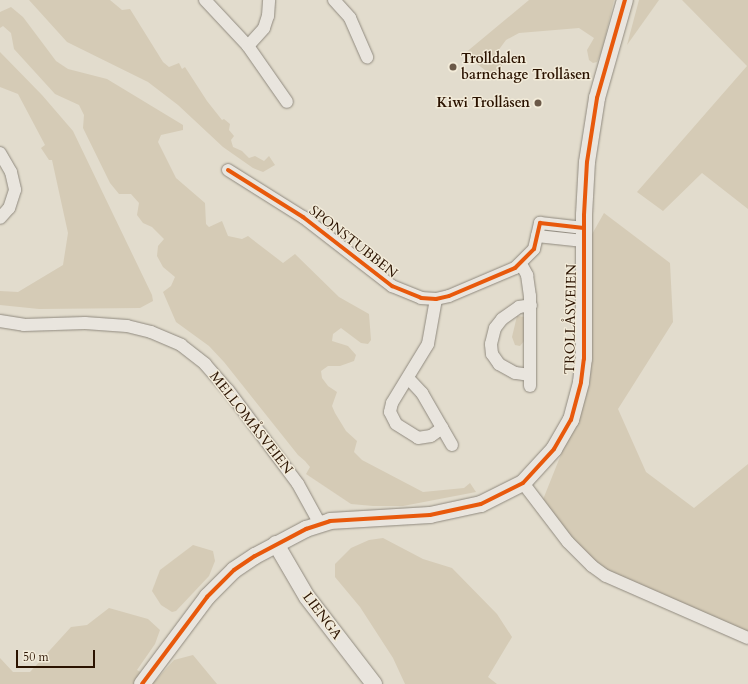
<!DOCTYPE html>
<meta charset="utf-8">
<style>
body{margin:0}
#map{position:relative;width:748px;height:684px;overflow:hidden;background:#e2dccd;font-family:Cardo,serif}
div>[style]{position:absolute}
.green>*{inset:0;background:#d5cbb6}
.roads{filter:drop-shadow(0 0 1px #908a7f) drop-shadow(0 0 1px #908a7f)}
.street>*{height:12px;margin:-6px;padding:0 6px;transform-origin:6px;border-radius:6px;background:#e9e5de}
.secondary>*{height:16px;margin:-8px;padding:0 8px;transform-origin:8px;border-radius:8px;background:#e9e5de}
.cycleway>*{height:4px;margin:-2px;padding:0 2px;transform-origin:2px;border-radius:2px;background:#e8590c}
.dots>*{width:11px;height:11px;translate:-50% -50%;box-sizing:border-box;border:2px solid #f2ebd9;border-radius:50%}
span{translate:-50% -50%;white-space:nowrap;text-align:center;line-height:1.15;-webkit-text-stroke:3px #f2ebd9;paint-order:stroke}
.poi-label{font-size:14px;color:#2b1300;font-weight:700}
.left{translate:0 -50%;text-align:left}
.right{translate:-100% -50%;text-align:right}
.street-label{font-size:14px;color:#2b1300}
.scale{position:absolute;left:16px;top:650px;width:79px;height:18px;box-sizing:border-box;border:2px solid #2b1300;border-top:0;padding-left:5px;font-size:12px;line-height:14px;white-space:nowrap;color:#2b1300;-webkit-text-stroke:3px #f2ebd9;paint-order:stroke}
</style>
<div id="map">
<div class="green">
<i style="clip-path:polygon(29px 0,110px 0,122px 10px,130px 9px,163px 62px,169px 67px,179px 63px,182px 69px,185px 67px,207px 101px,222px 120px,224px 119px,230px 124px,229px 130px,234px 136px,231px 140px,233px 147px,242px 151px,249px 158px,255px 156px,264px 161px,269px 156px,275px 165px,263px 172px,253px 168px,223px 147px,178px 105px,148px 82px,67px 42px)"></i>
<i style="clip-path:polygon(529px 0,614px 0,602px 51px,597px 62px,593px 63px,589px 60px,587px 50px,594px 38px,579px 28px,519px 33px,506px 40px,492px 59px,499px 61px,502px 65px,498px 80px,464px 54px)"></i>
<i style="clip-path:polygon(639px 0,659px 0,627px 45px)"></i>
<i style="clip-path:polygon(682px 0,748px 0,748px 209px,702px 173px,663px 211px,637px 192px,747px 66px)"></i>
<i style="clip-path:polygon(11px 7px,23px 17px,56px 61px,68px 69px,107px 79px,183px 125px,183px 130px,161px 135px,158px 142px,176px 178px,205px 203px,206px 224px,209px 227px,222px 221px,228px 236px,242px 239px,248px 236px,283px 263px,295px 254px,339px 297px,369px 314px,371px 340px,368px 344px,361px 343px,341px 328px,333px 334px,332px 341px,348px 346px,356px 355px,354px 361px,340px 366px,328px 366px,321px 371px,322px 378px,328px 386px,337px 392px,332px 406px,335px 413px,346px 431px,357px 441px,354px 452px,362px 460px,423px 492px,464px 488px,470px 483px,476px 492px,403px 506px,373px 506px,351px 504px,306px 474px,310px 467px,305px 461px,298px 455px,224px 362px,209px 346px,176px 322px,163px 292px,171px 286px,175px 277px,163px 267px,157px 256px,158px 246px,164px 239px,152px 227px,143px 223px,137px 215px,139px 203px,131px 194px,119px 194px,110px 183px,83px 128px,84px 115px,79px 105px,55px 94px,14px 49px,11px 33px,3px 26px,0 28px,0 12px)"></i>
<i style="clip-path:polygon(0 52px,42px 95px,73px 131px,152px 295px,153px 301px,140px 308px,39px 309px,0 305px,0 291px,18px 292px,63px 265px,68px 233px,52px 160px,49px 160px,41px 148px,45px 145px,18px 94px,0 87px)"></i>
<i style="clip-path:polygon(604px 213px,670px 263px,673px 322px,618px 409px,646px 472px,694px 508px,748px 464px,748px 638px,655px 600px,585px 559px,542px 502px,588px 387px,587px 243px)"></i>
<i style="clip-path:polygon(517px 316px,526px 317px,525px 340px,520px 346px,515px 345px,512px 337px)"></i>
<i style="clip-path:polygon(383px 538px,423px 559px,452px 568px,497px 614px,512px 637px,488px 677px,497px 684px,405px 684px,393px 658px,360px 607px,335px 577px,335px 564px,351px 548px,369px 540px)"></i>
<i style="clip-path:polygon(193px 545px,213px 551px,215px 561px,209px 576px,176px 611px,172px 612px,161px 605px,152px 591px,160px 570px)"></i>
<i style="clip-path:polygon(109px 608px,148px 619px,160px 630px,155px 644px,137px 670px,155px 681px,174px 660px,193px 655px,217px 684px,0 684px,0 658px,13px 672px,30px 672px,71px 627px,87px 625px)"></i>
</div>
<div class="roads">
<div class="street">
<i style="left:205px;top:0;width:63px;rotate:46.9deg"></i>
<i style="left:248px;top:46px;width:68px;rotate:55.1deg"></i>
<i style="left:334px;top:0;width:24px;rotate:48deg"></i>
<i style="left:350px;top:18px;width:43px;rotate:66.4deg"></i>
<i style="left:248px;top:46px;width:24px;rotate:-48deg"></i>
<i style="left:264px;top:28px;width:13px;rotate:-72deg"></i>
<i style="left:268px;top:16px;width:16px;rotate:-86deg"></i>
<i style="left:0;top:153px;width:22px;rotate:60deg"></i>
<i style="left:11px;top:172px;width:18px;rotate:77deg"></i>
<i style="left:15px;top:190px;width:19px;rotate:108deg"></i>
<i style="left:9px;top:208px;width:13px;rotate:132deg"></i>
<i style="left:228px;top:170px;width:89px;rotate:32.1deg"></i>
<i style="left:303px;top:217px;width:113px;rotate:37.8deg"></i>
<i style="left:392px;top:286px;width:31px;rotate:22deg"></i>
<i style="left:421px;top:298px;width:15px;rotate:4deg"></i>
<i style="left:436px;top:299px;width:13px;rotate:-13deg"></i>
<i style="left:449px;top:296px;width:72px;rotate:-23deg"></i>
<i style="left:515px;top:268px;width:27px;rotate:-45deg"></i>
<i style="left:534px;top:249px;width:27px;rotate:-77deg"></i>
<i style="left:540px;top:223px;width:44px;rotate:6.5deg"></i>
<i style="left:537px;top:236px;width:47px;rotate:6.1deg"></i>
<i style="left:521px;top:264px;width:13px;rotate:61deg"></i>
<i style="left:527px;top:275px;width:21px;rotate:82deg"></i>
<i style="left:530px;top:296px;width:90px;rotate:90deg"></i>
<i style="left:436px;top:299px;width:46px;rotate:100.1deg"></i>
<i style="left:428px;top:344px;width:69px;rotate:121.4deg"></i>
<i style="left:392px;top:403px;width:9px;rotate:103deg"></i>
<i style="left:390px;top:412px;width:13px;rotate:63deg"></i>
<i style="left:396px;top:424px;width:26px;rotate:32deg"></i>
<i style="left:418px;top:438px;width:13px;rotate:-9deg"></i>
<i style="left:431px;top:436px;width:14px;rotate:-36deg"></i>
<i style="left:0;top:321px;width:24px;rotate:9deg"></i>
<i style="left:24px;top:325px;width:61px;rotate:-1.9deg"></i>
<i style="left:85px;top:323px;width:42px;rotate:4.1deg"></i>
<i style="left:127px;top:326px;width:25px;rotate:14deg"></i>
<i style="left:151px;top:332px;width:33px;rotate:23deg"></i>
<i style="left:181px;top:345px;width:31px;rotate:38deg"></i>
<i style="left:205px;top:364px;width:35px;rotate:49deg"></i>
<i style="left:228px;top:390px;width:117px;rotate:53.3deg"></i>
<i style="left:298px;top:484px;width:46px;rotate:61.2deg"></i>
<i style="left:530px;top:375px;width:15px;rotate:-172deg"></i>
<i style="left:515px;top:373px;width:18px;rotate:-151deg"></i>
<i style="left:499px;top:364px;width:12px;rotate:-125deg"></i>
<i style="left:492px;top:354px;width:10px;rotate:-96deg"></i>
<i style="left:491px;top:344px;width:16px;rotate:-76deg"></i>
<i style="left:495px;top:328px;width:11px;rotate:-52deg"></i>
<i style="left:502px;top:319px;width:21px;rotate:-35deg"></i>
<i style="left:519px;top:307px;width:12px;rotate:-9deg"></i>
<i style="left:408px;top:378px;width:21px;rotate:47deg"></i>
<i style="left:422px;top:393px;width:60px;rotate:60deg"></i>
<i style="left:523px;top:483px;width:74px;rotate:52.7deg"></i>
<i style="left:568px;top:542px;width:34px;rotate:45deg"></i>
<i style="left:592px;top:566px;width:17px;rotate:36deg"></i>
<i style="left:606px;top:576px;width:155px;rotate:23.6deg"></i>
</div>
<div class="secondary">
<i style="left:276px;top:544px;width:61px;rotate:59.7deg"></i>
<i style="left:307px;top:597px;width:110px;rotate:52.4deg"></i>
<i style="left:142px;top:684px;width:109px;rotate:-53.2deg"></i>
<i style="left:207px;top:597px;width:38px;rotate:-45deg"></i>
<i style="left:234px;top:570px;width:25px;rotate:-34deg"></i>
<i style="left:255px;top:556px;width:58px;rotate:-27.9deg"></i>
<i style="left:306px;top:529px;width:25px;rotate:-18deg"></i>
<i style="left:330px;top:521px;width:100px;rotate:-3.4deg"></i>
<i style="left:430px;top:515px;width:52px;rotate:-12.2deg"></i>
<i style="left:481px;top:504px;width:47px;rotate:-26.6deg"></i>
<i style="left:523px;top:483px;width:46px;rotate:-47.6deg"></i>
<i style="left:554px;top:449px;width:34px;rotate:-60deg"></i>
<i style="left:571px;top:420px;width:39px;rotate:-75deg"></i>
<i style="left:581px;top:382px;width:23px;rotate:-83deg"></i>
<i style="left:584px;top:359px;width:144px;rotate:-90deg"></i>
<i style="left:584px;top:215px;width:53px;rotate:-86.8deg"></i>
<i style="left:587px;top:162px;width:65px;rotate:-81.1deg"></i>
<i style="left:597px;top:98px;width:102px;rotate:-74.1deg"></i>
</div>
</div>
<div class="cycleway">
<i style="left:228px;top:170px;width:89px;rotate:32.1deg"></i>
<i style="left:303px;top:217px;width:113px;rotate:37.8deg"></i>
<i style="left:392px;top:286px;width:31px;rotate:22deg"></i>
<i style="left:421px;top:298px;width:15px;rotate:4deg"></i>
<i style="left:436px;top:299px;width:13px;rotate:-13deg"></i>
<i style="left:449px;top:296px;width:72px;rotate:-23deg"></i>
<i style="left:515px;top:268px;width:27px;rotate:-45deg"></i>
<i style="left:534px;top:249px;width:27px;rotate:-77deg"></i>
<i style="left:540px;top:223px;width:44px;rotate:6.5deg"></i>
<i style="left:142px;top:684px;width:109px;rotate:-53.2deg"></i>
<i style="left:207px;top:597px;width:38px;rotate:-45deg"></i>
<i style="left:234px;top:570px;width:25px;rotate:-34deg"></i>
<i style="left:255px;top:556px;width:58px;rotate:-27.9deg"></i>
<i style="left:306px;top:529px;width:25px;rotate:-18deg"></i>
<i style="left:330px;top:521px;width:100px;rotate:-3.4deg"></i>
<i style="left:430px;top:515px;width:52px;rotate:-12.2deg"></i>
<i style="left:481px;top:504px;width:47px;rotate:-26.6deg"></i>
<i style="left:523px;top:483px;width:46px;rotate:-47.6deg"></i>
<i style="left:554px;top:449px;width:34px;rotate:-60deg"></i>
<i style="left:571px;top:420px;width:39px;rotate:-75deg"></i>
<i style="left:581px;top:382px;width:23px;rotate:-83deg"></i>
<i style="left:584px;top:359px;width:144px;rotate:-90deg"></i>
<i style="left:584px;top:215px;width:53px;rotate:-86.8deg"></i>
<i style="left:587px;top:162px;width:65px;rotate:-81.1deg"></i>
<i style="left:597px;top:98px;width:102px;rotate:-74.1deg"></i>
</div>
<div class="dots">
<i style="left:453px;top:67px;background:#6b5948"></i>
<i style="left:538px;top:103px;background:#6b5948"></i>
</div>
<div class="poi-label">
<span class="left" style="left:461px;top:67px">Trolldalen<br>barnehage Trollåsen</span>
<span class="right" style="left:530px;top:103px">Kiwi Trollåsen</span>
</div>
<div class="street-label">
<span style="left:353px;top:242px;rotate:38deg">SPONSTUBBEN</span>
<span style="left:571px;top:319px;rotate:-89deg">TROLLÅSVEIEN</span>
<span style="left:251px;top:423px;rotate:52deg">MELLOMÅSVEIEN</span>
<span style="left:322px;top:616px;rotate:53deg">LIENGA</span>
</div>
<div class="scale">50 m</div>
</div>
